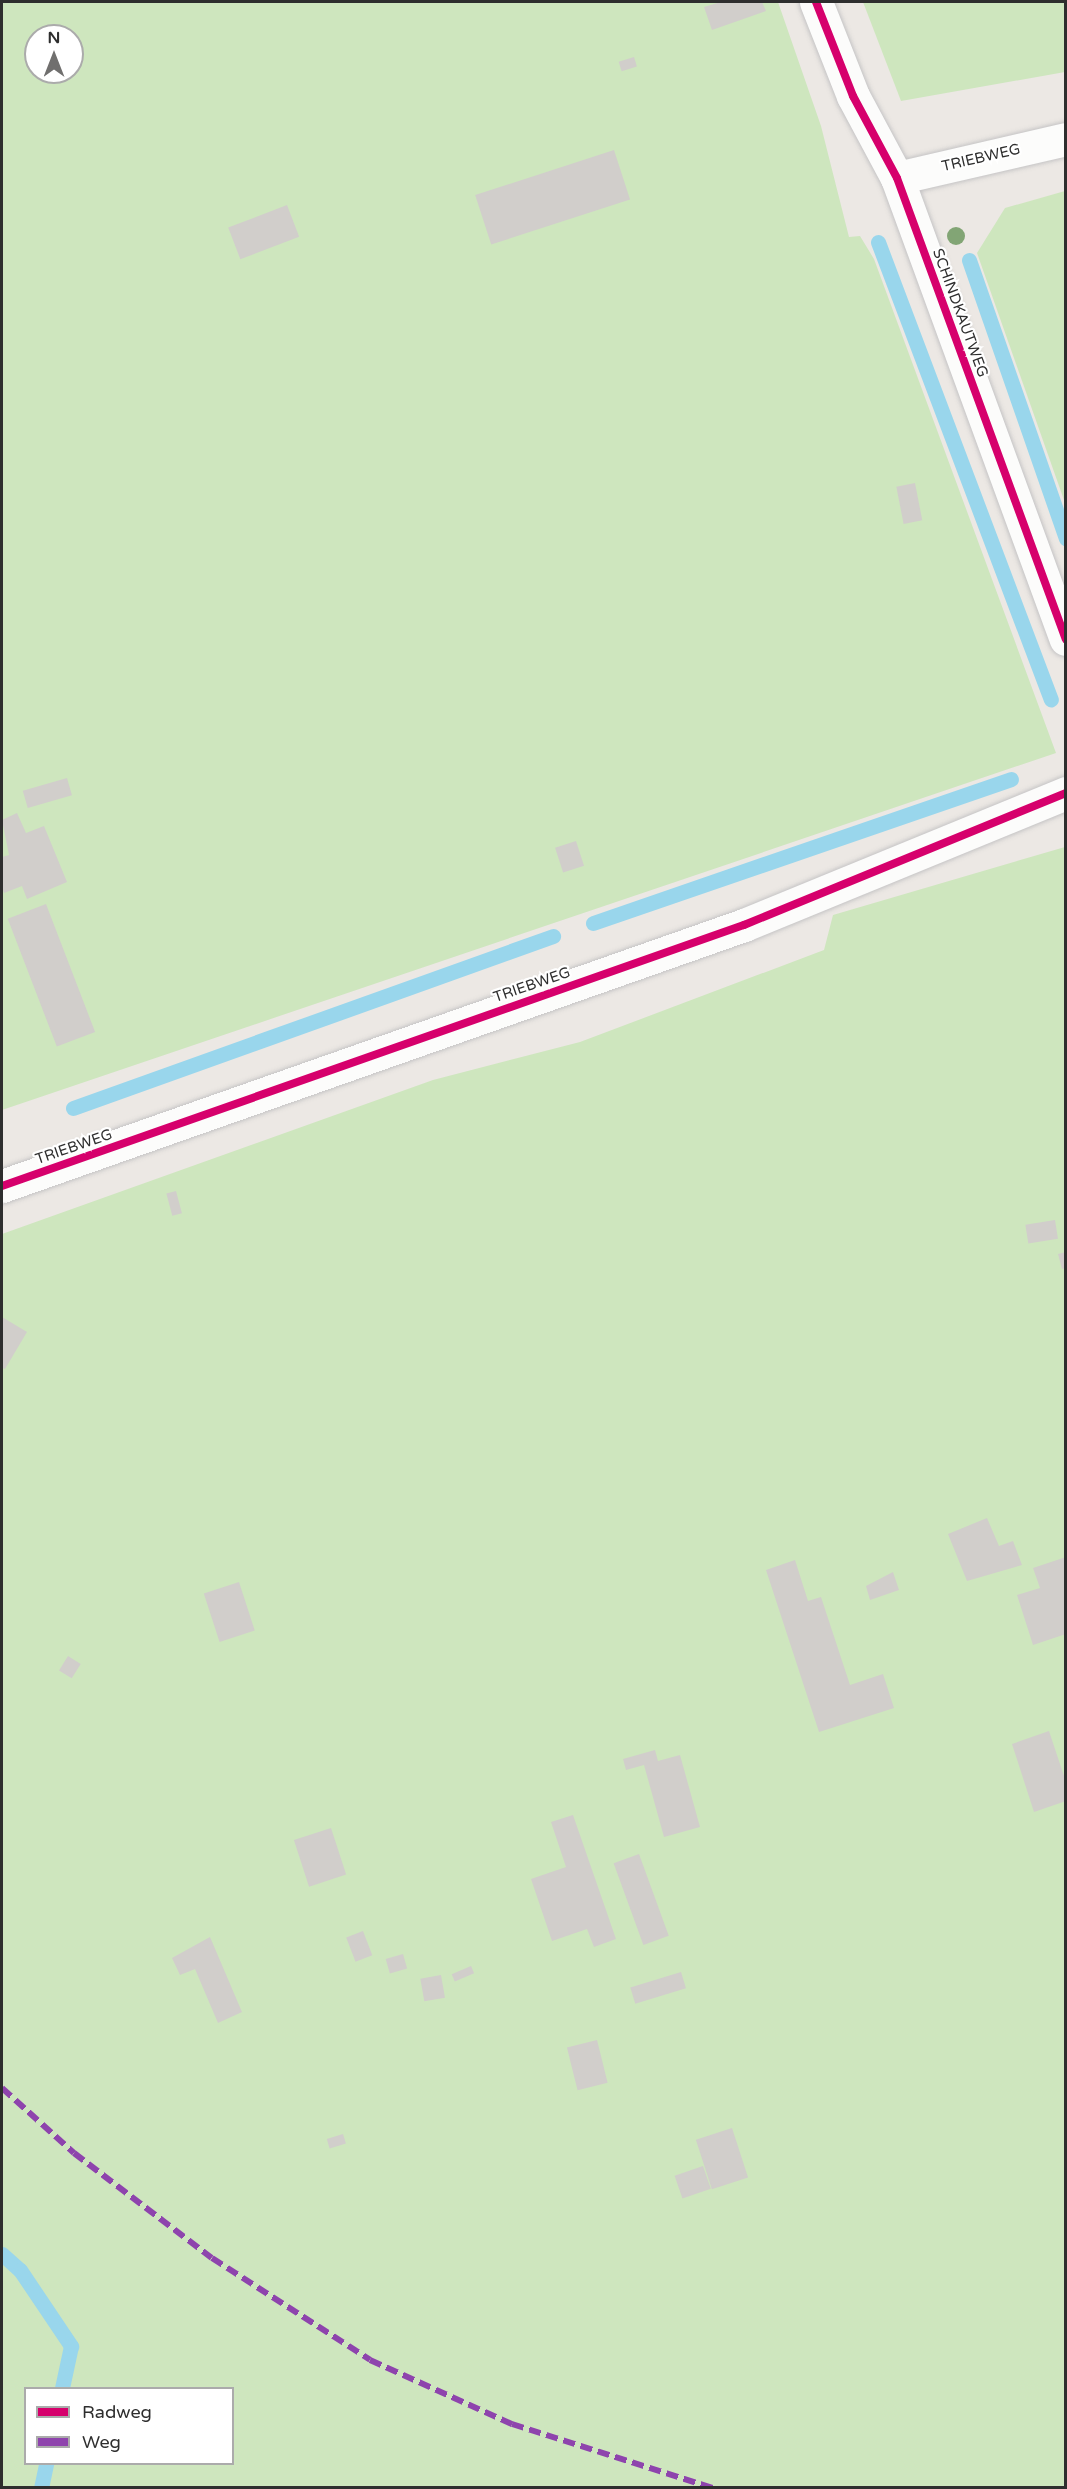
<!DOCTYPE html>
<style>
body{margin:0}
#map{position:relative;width:1067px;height:2489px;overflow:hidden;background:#ece8e4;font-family:"Varela Round",sans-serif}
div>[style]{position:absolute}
.green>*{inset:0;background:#cee6be}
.stream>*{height:15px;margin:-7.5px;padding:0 7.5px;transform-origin:7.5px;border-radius:7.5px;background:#99d6ec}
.building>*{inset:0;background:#d1cecb;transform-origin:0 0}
.roads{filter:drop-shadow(0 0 2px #c5c4c5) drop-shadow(0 0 2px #c5c4c5)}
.minor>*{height:33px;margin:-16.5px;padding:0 16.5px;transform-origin:16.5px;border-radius:16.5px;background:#fcfcfb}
.quiet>*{height:6px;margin-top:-3px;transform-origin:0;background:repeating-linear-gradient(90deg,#8e44ad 0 12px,transparent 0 18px)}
.cycleway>*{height:8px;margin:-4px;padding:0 4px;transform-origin:4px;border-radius:4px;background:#d6006c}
.trees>*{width:18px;height:18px;margin:-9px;border-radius:50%;background:#82a575}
span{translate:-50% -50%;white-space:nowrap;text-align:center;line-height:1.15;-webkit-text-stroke:4.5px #fff;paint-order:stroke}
.street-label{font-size:15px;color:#2e2e2e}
.frame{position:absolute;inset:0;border:3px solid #2e2e2e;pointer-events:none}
.legend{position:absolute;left:24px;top:2387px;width:210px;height:78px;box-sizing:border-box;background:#fff;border:2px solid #ababab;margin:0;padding:8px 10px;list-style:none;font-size:18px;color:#2e2e2e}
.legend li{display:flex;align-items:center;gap:12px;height:30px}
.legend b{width:30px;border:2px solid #ababab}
.north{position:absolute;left:24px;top:24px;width:60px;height:60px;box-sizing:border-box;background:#fff;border:2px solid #ababab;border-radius:50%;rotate:0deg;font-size:16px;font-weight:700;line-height:24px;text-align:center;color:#2e2e2e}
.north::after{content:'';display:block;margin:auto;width:21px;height:27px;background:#706f6e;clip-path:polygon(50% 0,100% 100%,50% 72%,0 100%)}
</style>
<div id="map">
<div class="green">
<i style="clip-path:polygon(evenodd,2px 2px,778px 2px,821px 126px,849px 237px,860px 236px,874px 259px,1056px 753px,2px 1110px,2px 2px,36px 36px,72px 36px,72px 72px,36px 72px,36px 36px)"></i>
<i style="clip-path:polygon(863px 2px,1065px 2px,1065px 72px,901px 101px)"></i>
<i style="clip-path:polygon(1065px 191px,1066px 191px,1065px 503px,977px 253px,1005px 208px)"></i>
<i style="clip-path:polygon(evenodd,1065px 847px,1065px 2487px,2px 2488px,2px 1234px,433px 1080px,580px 1042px,824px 950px,833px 915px,1065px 847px,26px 2388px,232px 2388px,232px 2464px,26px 2464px,26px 2388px)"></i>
</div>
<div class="stream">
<i style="left:878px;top:242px;width:489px;rotate:69.3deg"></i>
<i style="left:969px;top:260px;width:295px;rotate:70.8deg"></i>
<i style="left:593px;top:923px;width:442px;rotate:-19deg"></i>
<i style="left:73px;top:1108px;width:510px;rotate:-19.71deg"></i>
<i style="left:2px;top:2254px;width:24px;rotate:42deg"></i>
<i style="left:20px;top:2270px;width:92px;rotate:56.1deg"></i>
<i style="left:71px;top:2346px;width:43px;rotate:102.1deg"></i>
<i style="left:41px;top:2488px;width:25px;rotate:-78deg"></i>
</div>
<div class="building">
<i style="clip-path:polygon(721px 2px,762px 2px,766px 11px,712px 30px,704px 7px)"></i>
<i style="left:634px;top:57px;width:10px;height:16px;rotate:73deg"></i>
<i style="left:614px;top:150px;width:52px;height:146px;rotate:72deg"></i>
<i style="left:287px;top:205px;width:34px;height:63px;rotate:69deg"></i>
<i style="left:915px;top:483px;width:38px;height:19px;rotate:79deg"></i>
<i style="left:67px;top:778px;width:18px;height:46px;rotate:74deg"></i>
<i style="clip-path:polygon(17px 813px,26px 833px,44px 826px,67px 882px,27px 899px,22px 886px,4px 893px,2px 887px,2px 857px,9px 855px,2px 820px)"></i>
<i style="left:576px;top:841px;width:26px;height:22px;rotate:72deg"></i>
<i style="left:46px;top:904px;width:137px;height:41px;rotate:69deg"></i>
<i style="left:176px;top:1191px;width:23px;height:10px;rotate:75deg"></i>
<i style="left:1055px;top:1220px;width:19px;height:30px;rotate:81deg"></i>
<i style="clip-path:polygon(1066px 1252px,1066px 1268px,1062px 1269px,1058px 1254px)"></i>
<i style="clip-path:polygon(2px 1317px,27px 1332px,5px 1369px,2px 1368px)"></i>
<i style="clip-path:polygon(987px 1518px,999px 1546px,1013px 1541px,1022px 1565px,967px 1581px,948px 1534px)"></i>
<i style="clip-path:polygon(1066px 1557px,1066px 1634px,1033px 1645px,1017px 1595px,1040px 1588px,1033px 1568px)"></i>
<i style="clip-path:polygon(795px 1560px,808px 1601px,821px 1597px,850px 1685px,883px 1674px,894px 1708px,819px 1732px,766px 1570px)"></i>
<i style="clip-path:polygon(893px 1572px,899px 1590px,870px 1600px,866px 1586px)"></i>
<i style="left:239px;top:1582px;width:51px;height:37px;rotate:72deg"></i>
<i style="left:68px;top:1656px;width:15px;height:17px;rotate:32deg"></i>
<i style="clip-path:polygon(1049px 1731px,1066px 1782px,1066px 1801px,1034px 1812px,1012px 1744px)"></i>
<i style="clip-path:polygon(655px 1750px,658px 1761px,680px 1755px,700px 1827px,664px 1837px,644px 1765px,626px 1770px,623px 1759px)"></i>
<i style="clip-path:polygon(573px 1815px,616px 1939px,594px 1947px,587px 1929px,552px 1941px,531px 1879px,566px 1867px,551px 1822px)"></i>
<i style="left:331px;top:1828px;width:49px;height:39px;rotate:72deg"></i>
<i style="left:639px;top:1854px;width:87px;height:27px;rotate:70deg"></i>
<i style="left:363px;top:1931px;width:26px;height:18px;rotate:69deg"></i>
<i style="clip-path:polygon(210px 1937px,242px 2012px,218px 2023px,195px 1969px,180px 1975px,172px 1958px)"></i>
<i style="left:403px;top:1954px;width:15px;height:18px;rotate:74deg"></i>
<i style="left:471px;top:1966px;width:8px;height:21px;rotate:67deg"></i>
<i style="left:681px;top:1972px;width:17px;height:53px;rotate:73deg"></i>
<i style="left:441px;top:1975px;width:23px;height:21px;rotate:80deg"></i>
<i style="left:597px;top:2040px;width:44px;height:31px;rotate:76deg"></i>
<i style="left:732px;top:2128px;width:52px;height:38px;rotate:72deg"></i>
<i style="left:343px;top:2134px;width:10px;height:17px;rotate:73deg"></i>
<i style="left:703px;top:2166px;width:24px;height:30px;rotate:71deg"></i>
</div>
<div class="roads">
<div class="minor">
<i style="left:816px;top:2px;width:101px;rotate:68.5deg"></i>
<i style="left:853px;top:96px;width:93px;rotate:61.8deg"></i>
<i style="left:897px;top:178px;width:491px;rotate:69.9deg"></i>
<i style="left:897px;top:178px;width:173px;rotate:-13deg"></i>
<i style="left:2px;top:1186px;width:787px;rotate:-19.38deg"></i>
<i style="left:744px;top:925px;width:348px;rotate:-22.3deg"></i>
</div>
</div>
<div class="quiet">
<i style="left:2px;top:2088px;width:97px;rotate:42.1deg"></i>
<i style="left:74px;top:2153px;width:173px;rotate:37.3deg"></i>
<i style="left:212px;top:2258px;width:188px;rotate:32.8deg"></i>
<i style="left:370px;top:2360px;width:156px;rotate:24.3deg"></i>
<i style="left:512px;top:2424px;width:211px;rotate:17.7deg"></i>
</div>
<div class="cycleway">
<i style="left:816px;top:2px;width:101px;rotate:68.5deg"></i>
<i style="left:853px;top:96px;width:93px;rotate:61.8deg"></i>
<i style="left:897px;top:178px;width:491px;rotate:69.9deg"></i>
<i style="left:2px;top:1186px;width:787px;rotate:-19.38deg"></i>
<i style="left:744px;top:925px;width:348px;rotate:-22.3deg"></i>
</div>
<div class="trees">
<i style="left:956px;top:236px"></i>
</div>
<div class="street-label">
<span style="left:981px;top:158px;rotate:-13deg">TRIEBWEG</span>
<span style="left:960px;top:313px;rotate:70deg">SCHINDKAUTWEG</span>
<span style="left:532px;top:985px;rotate:-19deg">TRIEBWEG</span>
<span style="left:74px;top:1147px;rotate:-19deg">TRIEBWEG</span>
</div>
<div class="frame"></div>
<ul class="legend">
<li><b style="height:8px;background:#d6006c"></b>Radweg</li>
<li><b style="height:8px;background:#8e44ad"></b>Weg</li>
</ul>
<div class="north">N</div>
</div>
